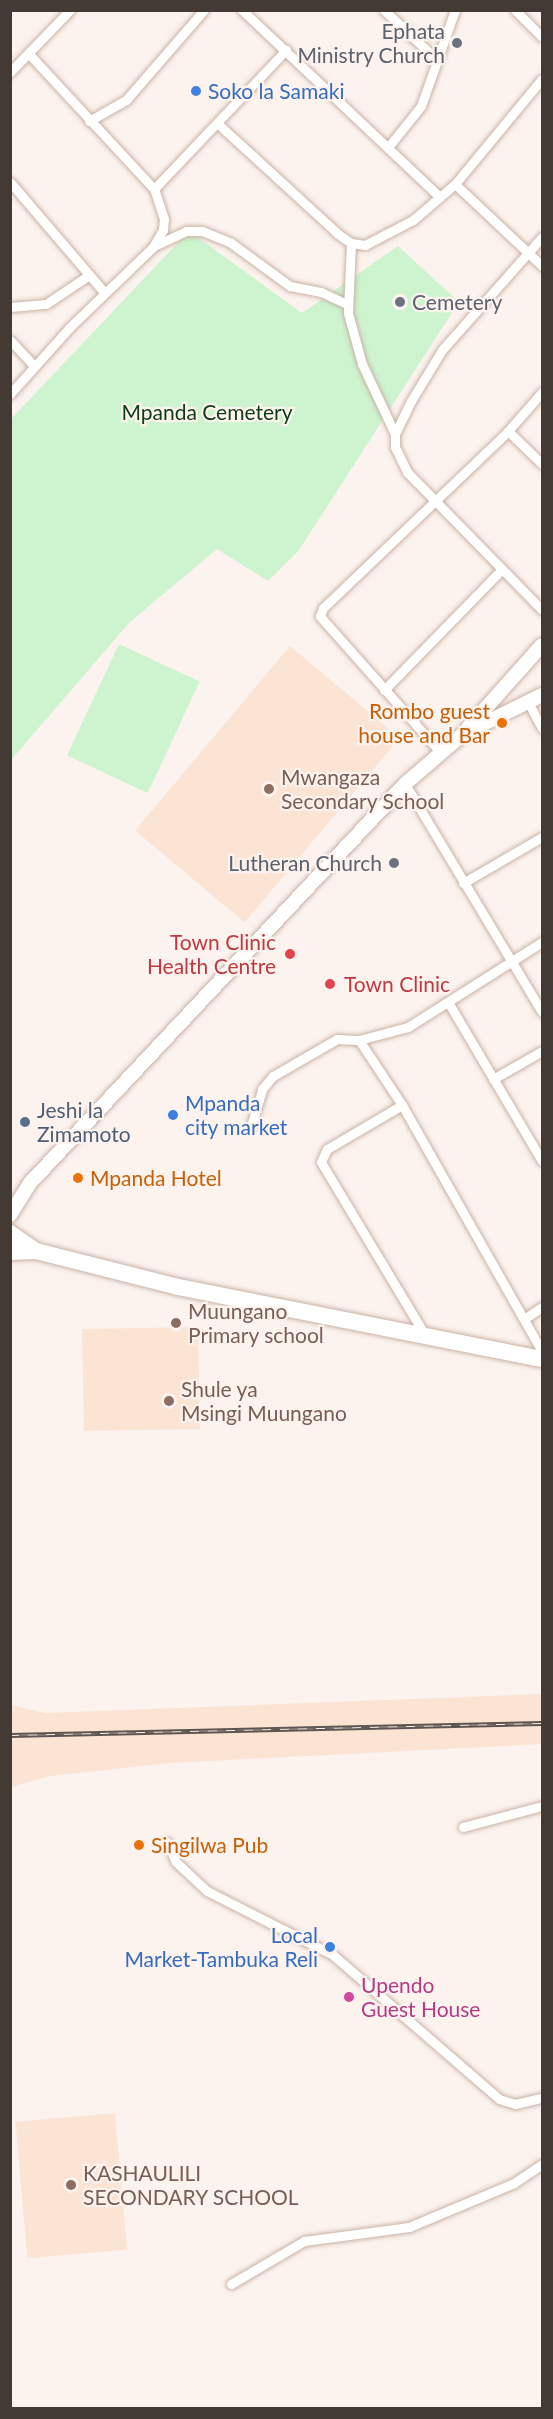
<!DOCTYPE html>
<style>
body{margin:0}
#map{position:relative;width:553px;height:2419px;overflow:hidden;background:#fcf3ee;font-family:Lato,sans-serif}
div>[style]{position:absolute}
.built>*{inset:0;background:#fbe4d4;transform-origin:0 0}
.green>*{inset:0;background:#cdf4cf;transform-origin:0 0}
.roads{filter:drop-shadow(0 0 2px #c9b3a6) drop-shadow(0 0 2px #c9b3a6)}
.street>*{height:9px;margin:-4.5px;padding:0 4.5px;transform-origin:4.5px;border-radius:4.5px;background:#fff}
.secondary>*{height:14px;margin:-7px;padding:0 7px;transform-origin:7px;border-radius:7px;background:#fff}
.highway>*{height:16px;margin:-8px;padding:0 8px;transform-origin:8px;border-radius:8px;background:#fff}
.rail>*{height:5px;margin-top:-2.5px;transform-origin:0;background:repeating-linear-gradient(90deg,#fcf3ee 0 9px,#5e554f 0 18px);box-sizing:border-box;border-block:2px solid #5e554f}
.dots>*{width:16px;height:16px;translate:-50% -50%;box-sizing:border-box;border:3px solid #fcf3ee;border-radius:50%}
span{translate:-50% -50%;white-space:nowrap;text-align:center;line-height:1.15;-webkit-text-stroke:4.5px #fcf3ee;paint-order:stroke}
.worship-label{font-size:21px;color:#5b616d}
.right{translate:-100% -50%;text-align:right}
.left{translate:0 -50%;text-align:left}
.shop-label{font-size:21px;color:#366cbe}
.park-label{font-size:21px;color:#0c3e15}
.food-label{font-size:21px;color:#c56008}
.education-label{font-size:21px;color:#785e54}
.health-label{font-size:21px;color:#be3a42}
.service-label{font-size:21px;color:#4e5e75}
.hotel-label{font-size:21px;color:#b23c85}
.frame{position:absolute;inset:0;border:12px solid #433a34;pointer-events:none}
</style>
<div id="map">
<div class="built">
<i style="left:290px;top:646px;width:143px;height:241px;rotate:40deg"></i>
<i style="left:198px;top:1327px;width:102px;height:116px;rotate:89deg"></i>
<i style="clip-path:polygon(542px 1694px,542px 1744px,170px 1763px,50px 1776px,11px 1787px,11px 1705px,45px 1713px)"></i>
<i style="left:115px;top:2113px;width:137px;height:100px;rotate:85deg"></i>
</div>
<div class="green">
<i style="clip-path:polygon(189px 231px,302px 313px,398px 246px,459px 302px,299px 550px,268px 581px,217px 549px,129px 623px,11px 760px,11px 419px)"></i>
<i style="left:119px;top:644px;width:89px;height:123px;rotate:25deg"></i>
</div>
<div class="roads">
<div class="street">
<i style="left:242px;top:10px;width:272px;rotate:43.4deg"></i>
<i style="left:384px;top:10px;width:73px;rotate:43.3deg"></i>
<i style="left:515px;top:10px;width:38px;rotate:45deg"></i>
<i style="left:10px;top:72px;width:86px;rotate:-45.9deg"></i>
<i style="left:89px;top:121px;width:43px;rotate:-29.6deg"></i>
<i style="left:126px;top:100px;width:119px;rotate:-49.1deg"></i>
<i style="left:217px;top:123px;width:164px;rotate:42.5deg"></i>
<i style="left:338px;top:234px;width:16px;rotate:35deg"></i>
<i style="left:351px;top:243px;width:14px;rotate:8deg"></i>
<i style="left:365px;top:245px;width:54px;rotate:-27.5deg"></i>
<i style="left:413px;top:220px;width:55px;rotate:-40.6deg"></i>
<i style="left:455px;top:184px;width:136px;rotate:-50.4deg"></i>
<i style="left:389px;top:146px;width:51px;rotate:-51.3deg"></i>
<i style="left:421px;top:106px;width:102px;rotate:-70.5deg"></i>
<i style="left:10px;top:182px;width:145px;rotate:49.5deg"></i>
<i style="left:455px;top:184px;width:120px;rotate:43.3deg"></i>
<i style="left:154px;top:189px;width:192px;rotate:-46.5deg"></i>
<i style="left:542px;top:237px;width:151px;rotate:131.5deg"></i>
<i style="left:442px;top:350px;width:60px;rotate:121.3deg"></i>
<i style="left:411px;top:401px;width:37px;rotate:116deg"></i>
<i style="left:395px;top:434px;width:13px;rotate:90deg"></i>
<i style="left:395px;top:447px;width:28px;rotate:64deg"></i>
<i style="left:407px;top:472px;width:193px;rotate:45.6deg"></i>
<i style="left:351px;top:243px;width:70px;rotate:92.5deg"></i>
<i style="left:348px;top:313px;width:53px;rotate:74.6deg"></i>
<i style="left:362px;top:364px;width:77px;rotate:64.8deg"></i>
<i style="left:154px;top:246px;width:35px;rotate:-25deg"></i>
<i style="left:186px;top:231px;width:16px"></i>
<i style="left:202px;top:231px;width:31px;rotate:22deg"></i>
<i style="left:231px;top:243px;width:73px;rotate:36.1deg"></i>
<i style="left:290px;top:286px;width:32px;rotate:11deg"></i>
<i style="left:321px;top:292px;width:29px;rotate:25deg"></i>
<i style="left:10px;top:307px;width:36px;rotate:-5deg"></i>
<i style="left:46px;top:304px;width:52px;rotate:-34deg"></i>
<i style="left:10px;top:340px;width:35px;rotate:47deg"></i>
<i style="left:10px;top:394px;width:89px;rotate:-48.2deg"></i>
<i style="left:69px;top:328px;width:117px;rotate:-44deg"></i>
<i style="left:153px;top:247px;width:20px;rotate:-60deg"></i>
<i style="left:163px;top:230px;width:11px;rotate:-85deg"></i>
<i style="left:164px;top:219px;width:32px;rotate:-108deg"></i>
<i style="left:154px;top:189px;width:185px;rotate:-132.8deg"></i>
<i style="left:508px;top:431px;width:47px;rotate:44.1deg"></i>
<i style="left:384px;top:690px;width:169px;rotate:-45.7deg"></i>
<i style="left:528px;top:702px;width:30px;rotate:62deg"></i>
<i style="left:441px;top:753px;width:183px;rotate:-131.5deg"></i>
<i style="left:320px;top:616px;width:9px;rotate:-69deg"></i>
<i style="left:323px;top:608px;width:256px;rotate:-43.7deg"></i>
<i style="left:508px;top:431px;width:52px;rotate:-48.9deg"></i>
<i style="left:405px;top:784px;width:266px;rotate:59deg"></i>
<i style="left:463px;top:883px;width:91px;rotate:-30.2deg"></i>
<i style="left:448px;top:1002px;width:185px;rotate:59.4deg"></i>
<i style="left:359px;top:1040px;width:78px;rotate:56.5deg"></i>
<i style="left:402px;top:1105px;width:283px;rotate:60.4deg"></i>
<i style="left:493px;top:1079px;width:56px;rotate:-29.7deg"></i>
<i style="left:402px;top:1105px;width:87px;rotate:149.6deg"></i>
<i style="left:327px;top:1149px;width:14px;rotate:115deg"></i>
<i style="left:321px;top:1162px;width:202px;rotate:59deg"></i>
<i style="left:251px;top:1126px;width:39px;rotate:-73deg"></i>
<i style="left:262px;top:1089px;width:17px;rotate:-50deg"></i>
<i style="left:273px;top:1076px;width:74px;rotate:-30deg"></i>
<i style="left:337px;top:1039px;width:22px;rotate:3deg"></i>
<i style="left:359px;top:1040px;width:51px;rotate:-14.9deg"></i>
<i style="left:408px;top:1027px;width:159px;rotate:-32.4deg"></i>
<i style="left:524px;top:1319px;width:22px;rotate:-34deg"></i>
<i style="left:463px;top:1827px;width:82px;rotate:-14.9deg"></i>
<i style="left:167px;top:1842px;width:22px;rotate:66deg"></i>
<i style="left:176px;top:1862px;width:42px;rotate:43.1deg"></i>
<i style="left:207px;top:1891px;width:141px;rotate:26.9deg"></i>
<i style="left:333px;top:1955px;width:220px;rotate:40.9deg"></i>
<i style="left:499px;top:2099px;width:17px;rotate:17deg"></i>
<i style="left:515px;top:2104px;width:28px;rotate:-13deg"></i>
<i style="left:231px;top:2284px;width:85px;rotate:-30.5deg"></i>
<i style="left:304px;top:2241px;width:106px;rotate:-7.6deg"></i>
<i style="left:409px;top:2227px;width:114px;rotate:-22.7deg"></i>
<i style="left:514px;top:2183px;width:34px;rotate:-34deg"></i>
</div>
<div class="secondary">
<i style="left:468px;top:728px;width:111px;rotate:-48.3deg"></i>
<i style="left:10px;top:1215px;width:39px;rotate:-58deg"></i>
<i style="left:31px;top:1182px;width:546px;rotate:-46.78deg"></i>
<i style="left:405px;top:784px;width:77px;rotate:-40.8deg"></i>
<i style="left:463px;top:734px;width:88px;rotate:-26.3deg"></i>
</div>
<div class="highway">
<i style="left:10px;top:1233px;width:32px;rotate:35deg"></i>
<i style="left:10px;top:1252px;width:26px;rotate:-2deg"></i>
<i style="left:36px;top:1251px;width:146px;rotate:14.2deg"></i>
<i style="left:178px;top:1287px;width:371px;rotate:11.2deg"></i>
</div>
</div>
<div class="rail">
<i style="left:10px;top:1735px;width:532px;rotate:-1.29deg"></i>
</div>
<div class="dots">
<i style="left:457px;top:43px;background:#6b7280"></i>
<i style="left:196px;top:91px;background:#3f7fe0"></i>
<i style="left:400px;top:302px;background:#6b7280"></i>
<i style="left:502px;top:723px;background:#e8710a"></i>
<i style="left:269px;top:789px;background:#8d6e63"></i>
<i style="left:394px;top:863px;background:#6b7280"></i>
<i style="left:290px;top:954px;background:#e0444e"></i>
<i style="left:330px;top:984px;background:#e0444e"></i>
<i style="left:173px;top:1115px;background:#3f7fe0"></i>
<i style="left:25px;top:1122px;background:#5c6f8a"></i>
<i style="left:78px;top:1178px;background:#e8710a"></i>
<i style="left:176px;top:1323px;background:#8d6e63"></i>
<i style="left:169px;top:1401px;background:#8d6e63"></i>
<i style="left:139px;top:1845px;background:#e8710a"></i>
<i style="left:330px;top:1947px;background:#3f7fe0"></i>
<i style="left:349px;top:1997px;background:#d1479c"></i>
<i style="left:71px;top:2185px;background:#8d6e63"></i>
</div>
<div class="worship-label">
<span class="right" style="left:445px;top:43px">Ephata<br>Ministry Church</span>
<span class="left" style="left:412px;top:302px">Cemetery</span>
<span class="right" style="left:382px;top:863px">Lutheran Church</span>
</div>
<div class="shop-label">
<span class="left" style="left:208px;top:91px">Soko la Samaki</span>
<span class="left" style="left:185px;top:1115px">Mpanda<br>city market</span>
<span class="right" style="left:318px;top:1947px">Local<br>Market-Tambuka Reli</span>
</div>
<div class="park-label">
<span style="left:207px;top:412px">Mpanda Cemetery</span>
</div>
<div class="food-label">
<span class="right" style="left:490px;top:723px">Rombo guest<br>house and Bar</span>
<span class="left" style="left:90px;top:1178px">Mpanda Hotel</span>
<span class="left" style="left:151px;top:1845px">Singilwa Pub</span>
</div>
<div class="education-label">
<span class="left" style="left:281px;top:789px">Mwangaza<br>Secondary School</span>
<span class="left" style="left:188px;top:1323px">Muungano<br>Primary school</span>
<span class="left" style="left:181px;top:1401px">Shule ya<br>Msingi Muungano</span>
<span class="left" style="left:83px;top:2185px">KASHAULILI<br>SECONDARY SCHOOL</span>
</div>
<div class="health-label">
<span class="right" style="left:276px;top:954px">Town Clinic<br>Health Centre</span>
<span class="left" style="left:344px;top:984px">Town Clinic</span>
</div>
<div class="service-label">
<span class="left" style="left:37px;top:1122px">Jeshi la<br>Zimamoto</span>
</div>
<div class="hotel-label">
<span class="left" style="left:361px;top:1997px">Upendo<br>Guest House</span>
</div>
<div class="frame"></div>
</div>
